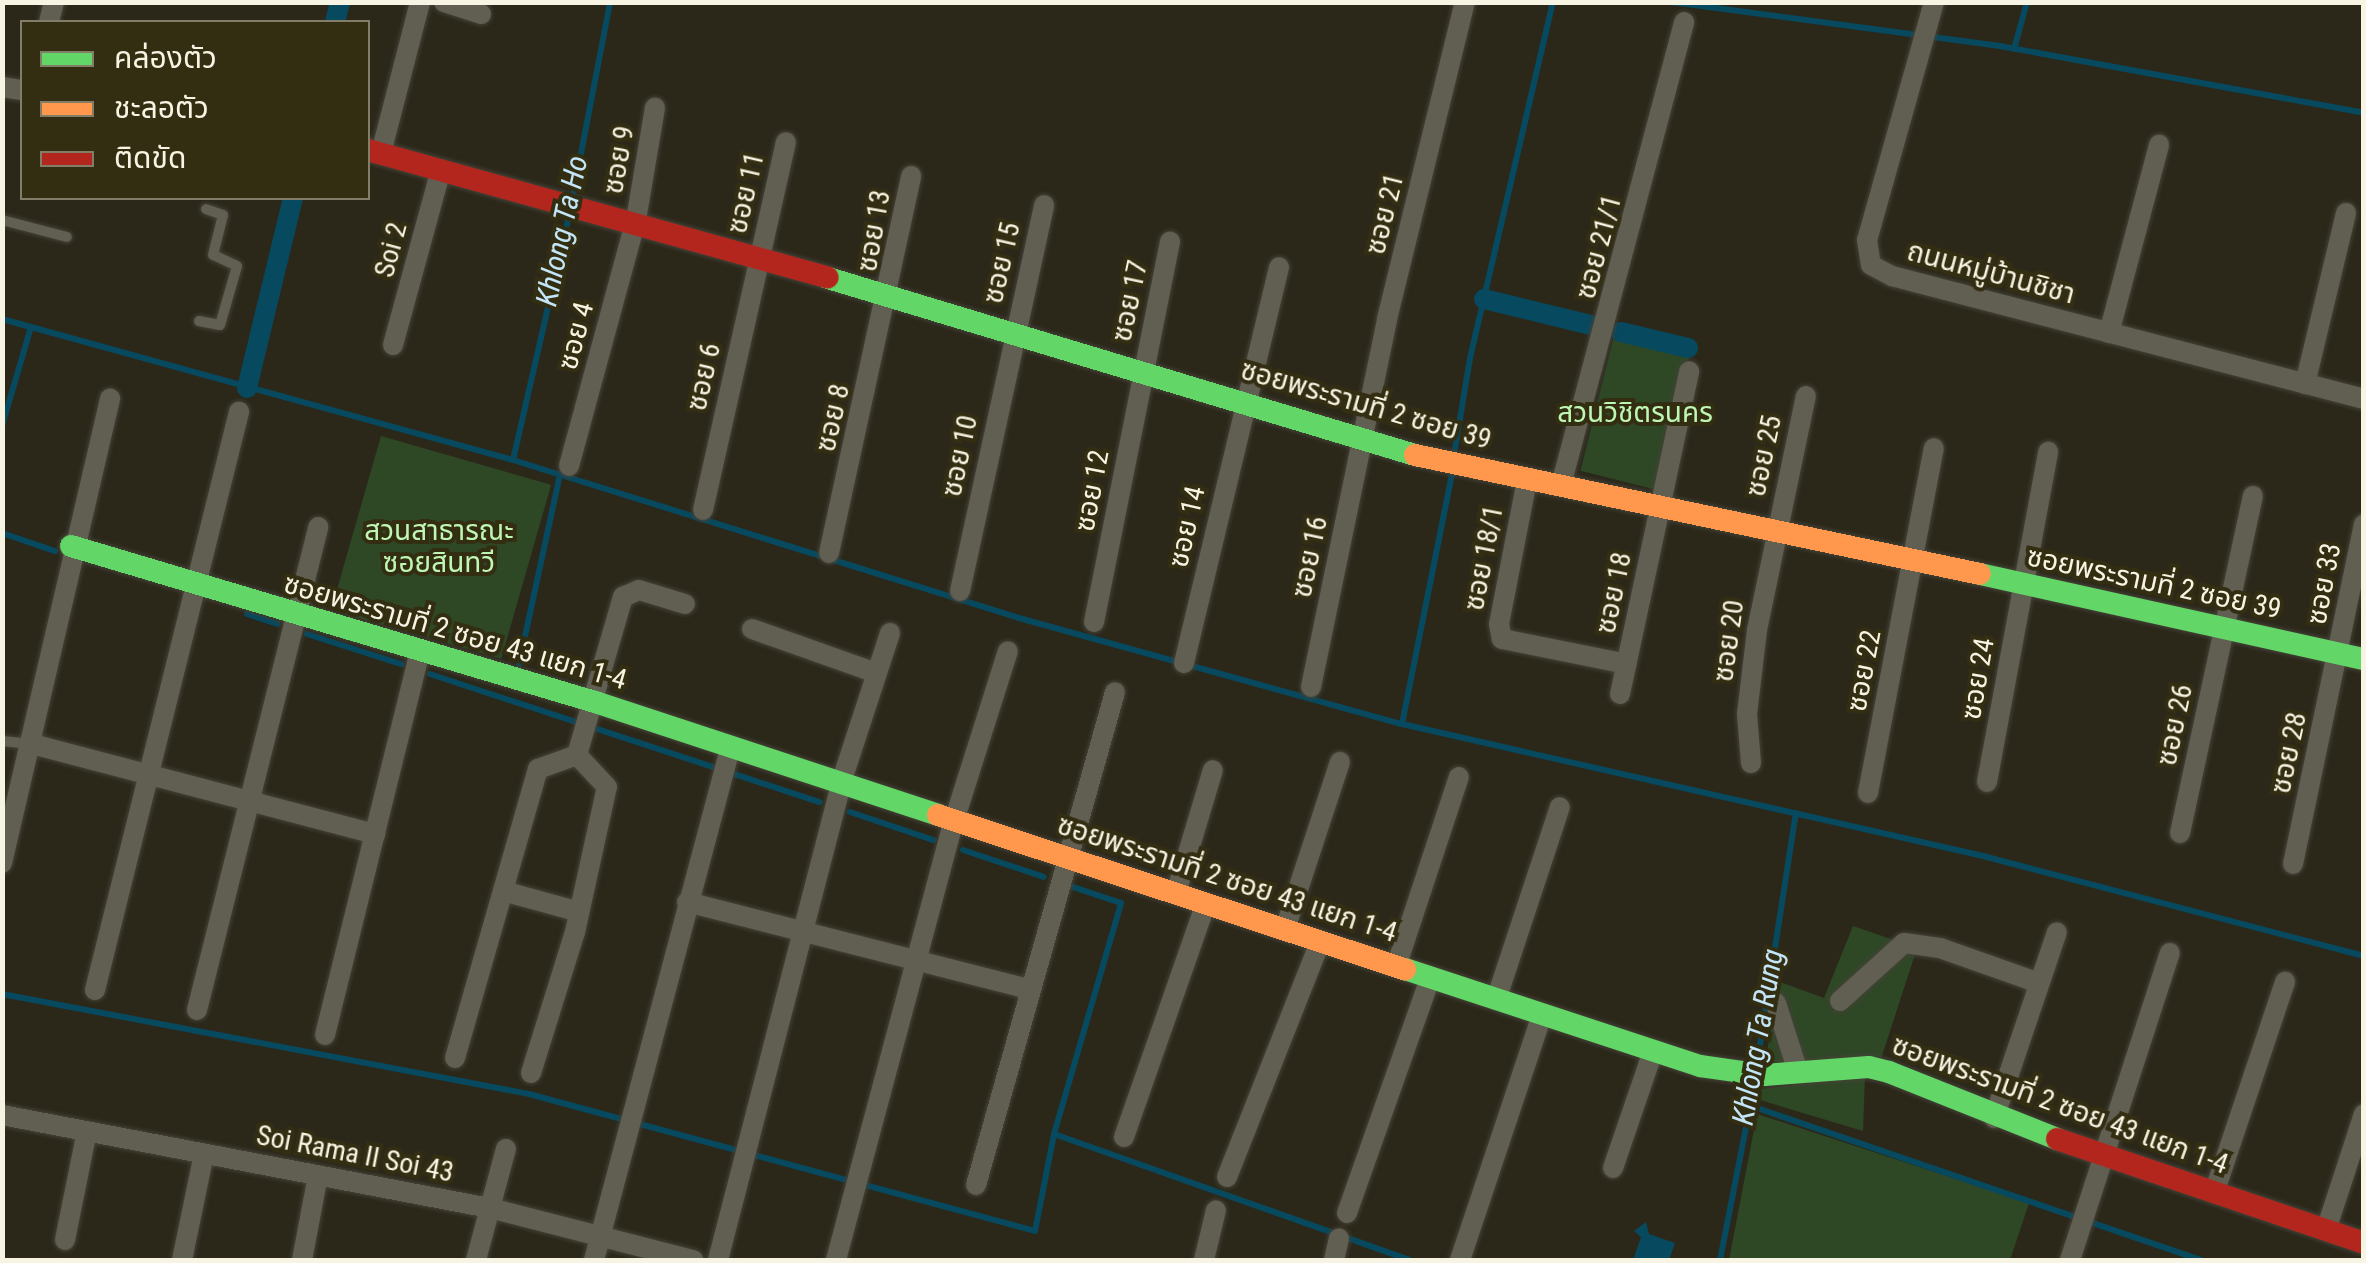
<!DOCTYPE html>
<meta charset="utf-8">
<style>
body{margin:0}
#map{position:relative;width:2366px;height:1263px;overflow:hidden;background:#2b281a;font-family:"Roboto Condensed","Noto Sans Thai",sans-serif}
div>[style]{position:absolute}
.green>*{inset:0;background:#2e4826;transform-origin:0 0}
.water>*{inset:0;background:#07495f}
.stream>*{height:6px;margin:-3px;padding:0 3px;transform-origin:3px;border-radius:3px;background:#07495f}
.canal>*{height:20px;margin:-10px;padding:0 10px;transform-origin:10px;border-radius:10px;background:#07495f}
.roads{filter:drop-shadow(0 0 2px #444237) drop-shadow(0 0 2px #444237)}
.lane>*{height:10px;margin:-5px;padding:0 5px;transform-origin:5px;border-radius:5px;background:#615e52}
.street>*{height:20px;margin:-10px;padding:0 10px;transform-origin:10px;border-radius:10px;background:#615e52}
.fast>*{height:22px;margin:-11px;padding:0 11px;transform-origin:11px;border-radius:11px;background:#63d668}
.slow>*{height:22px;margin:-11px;padding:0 11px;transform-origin:11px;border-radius:11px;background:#ff974d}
.jam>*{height:22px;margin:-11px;padding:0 11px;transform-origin:11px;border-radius:11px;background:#b3261e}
span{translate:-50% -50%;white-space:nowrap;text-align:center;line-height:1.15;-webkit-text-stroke:8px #332d12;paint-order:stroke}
.street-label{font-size:28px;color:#f7f4e3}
.park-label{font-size:28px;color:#bef7b3}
.water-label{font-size:30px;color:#c3e5f6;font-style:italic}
.frame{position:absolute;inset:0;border:5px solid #f7f4e3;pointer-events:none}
.legend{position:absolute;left:20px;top:20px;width:350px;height:180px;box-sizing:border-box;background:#332d12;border:2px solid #817d66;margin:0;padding:12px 18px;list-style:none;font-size:30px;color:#f7f4e3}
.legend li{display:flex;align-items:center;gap:20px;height:50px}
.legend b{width:50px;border:2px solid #817d66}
</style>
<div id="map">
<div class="green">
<i style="left:1614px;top:336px;width:78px;height:139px;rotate:14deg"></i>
<i style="left:381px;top:436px;width:177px;height:181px;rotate:16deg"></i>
<i style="clip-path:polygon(1853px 926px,1917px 948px,1880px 1062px,1765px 1062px,1780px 982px,1824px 998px)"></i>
<i style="clip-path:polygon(1865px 1076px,1863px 1131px,1760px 1100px,1761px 1089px)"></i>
<i style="clip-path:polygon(1757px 1114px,2029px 1203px,2010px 1260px,1729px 1260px)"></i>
</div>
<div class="water">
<i style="clip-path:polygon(1646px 1222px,1649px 1234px,1675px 1243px,1669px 1260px,1633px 1260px,1641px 1237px,1634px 1231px)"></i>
</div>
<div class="stream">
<i style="left:1671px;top:2px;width:332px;rotate:7.6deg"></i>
<i style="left:2000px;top:46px;width:370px;rotate:10.4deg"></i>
<i style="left:2014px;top:49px;width:49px;rotate:-74.5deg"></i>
<i style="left:573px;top:195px;width:197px;rotate:-79.1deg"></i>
<i style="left:2px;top:319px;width:530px;rotate:15.43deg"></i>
<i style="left:513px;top:460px;width:530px;rotate:17.34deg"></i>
<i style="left:1019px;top:618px;width:397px;rotate:15.5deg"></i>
<i style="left:1402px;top:724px;width:596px;rotate:12.8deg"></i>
<i style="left:1983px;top:856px;width:394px;rotate:14.7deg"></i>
<i style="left:2px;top:426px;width:103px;rotate:-73.7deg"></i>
<i style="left:1454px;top:455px;width:98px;rotate:-80.6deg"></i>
<i style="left:1470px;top:358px;width:366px;rotate:-76.9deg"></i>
<i style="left:513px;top:460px;width:254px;rotate:-77.1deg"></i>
<i style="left:2px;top:533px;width:56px;rotate:18.8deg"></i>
<i style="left:247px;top:614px;width:32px;rotate:18deg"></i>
<i style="left:307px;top:634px;width:99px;rotate:17.7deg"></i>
<i style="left:519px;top:664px;width:193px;rotate:-77.8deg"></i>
<i style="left:430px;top:674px;width:410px;rotate:18.2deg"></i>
<i style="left:1402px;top:724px;width:256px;rotate:-78.7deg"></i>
<i style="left:850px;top:812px;width:88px;rotate:18.6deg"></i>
<i style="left:963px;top:850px;width:85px;rotate:18.4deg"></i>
<i style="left:2px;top:994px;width:536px;rotate:10.74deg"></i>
<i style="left:529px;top:1094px;width:524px;rotate:15.15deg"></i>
<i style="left:1035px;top:1231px;width:99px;rotate:-78.9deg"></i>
<i style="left:1054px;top:1134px;width:241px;rotate:-73.8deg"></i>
<i style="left:1121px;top:903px;width:51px;rotate:-161.6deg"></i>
<i style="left:1757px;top:1064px;width:254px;rotate:-81.2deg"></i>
<i style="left:1751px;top:1106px;width:476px;rotate:18.9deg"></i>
<i style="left:1054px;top:1134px;width:377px;rotate:19.5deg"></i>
<i style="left:1720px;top:1260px;width:182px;rotate:-78.9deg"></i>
</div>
<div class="canal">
<i style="left:335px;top:22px;width:21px;rotate:-76deg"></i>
<i style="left:1484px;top:299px;width:110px;rotate:13.7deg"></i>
<i style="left:1621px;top:332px;width:69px;rotate:13.4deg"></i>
<i style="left:247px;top:388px;width:195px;rotate:-76.4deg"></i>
</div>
<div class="roads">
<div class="lane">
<i style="left:2px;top:220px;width:67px;rotate:14.7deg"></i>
<i style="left:199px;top:321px;width:21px;rotate:11deg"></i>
<i style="left:220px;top:325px;width:61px;rotate:-73.9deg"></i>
<i style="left:237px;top:266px;width:26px;rotate:-155deg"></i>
<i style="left:213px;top:255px;width:41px;rotate:-76deg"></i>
<i style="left:223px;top:215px;width:18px;rotate:-161deg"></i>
<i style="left:2px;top:741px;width:29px;rotate:6deg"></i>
</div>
<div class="street">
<i style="left:444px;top:2px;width:39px;rotate:18deg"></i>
<i style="left:1934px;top:2px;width:247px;rotate:105.7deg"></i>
<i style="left:1867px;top:240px;width:25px;rotate:81deg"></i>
<i style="left:1871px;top:265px;width:24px;rotate:28deg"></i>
<i style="left:1892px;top:276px;width:488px;rotate:14.6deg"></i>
<i style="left:49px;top:22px;width:21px;rotate:-76deg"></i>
<i style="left:2px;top:87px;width:20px;rotate:9deg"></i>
<i style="left:381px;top:153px;width:156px;rotate:-75.5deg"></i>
<i style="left:2109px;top:333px;width:195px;rotate:-75.1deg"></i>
<i style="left:393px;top:345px;width:182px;rotate:-74.7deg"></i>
<i style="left:2305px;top:384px;width:176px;rotate:-76.5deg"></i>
<i style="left:569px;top:466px;width:255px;rotate:-74.8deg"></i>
<i style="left:636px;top:220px;width:114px;rotate:-80.4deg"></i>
<i style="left:1527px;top:480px;width:147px;rotate:101deg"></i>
<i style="left:1499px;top:624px;width:15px;rotate:79deg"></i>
<i style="left:1502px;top:639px;width:127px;rotate:11.3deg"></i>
<i style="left:1561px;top:485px;width:479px;rotate:-75.1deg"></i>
<i style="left:703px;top:510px;width:377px;rotate:-77.3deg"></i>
<i style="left:829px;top:553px;width:386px;rotate:-77.7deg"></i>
<i style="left:960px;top:591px;width:395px;rotate:-77.7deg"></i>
<i style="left:1094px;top:622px;width:388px;rotate:-78.7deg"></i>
<i style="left:752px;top:629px;width:132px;rotate:19.5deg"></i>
<i style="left:1184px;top:663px;width:407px;rotate:-76.5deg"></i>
<i style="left:1311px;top:687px;width:376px;rotate:-78.3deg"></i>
<i style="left:1387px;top:319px;width:326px;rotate:-76.2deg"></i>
<i style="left:1620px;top:694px;width:330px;rotate:-77.9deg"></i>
<i style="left:32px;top:744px;width:355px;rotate:14.7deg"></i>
<i style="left:1751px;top:763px;width:49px;rotate:-94.7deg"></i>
<i style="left:1747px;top:714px;width:85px;rotate:-83.2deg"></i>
<i style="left:1757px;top:630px;width:239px;rotate:-78.2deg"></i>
<i style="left:1987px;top:782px;width:336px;rotate:-79.5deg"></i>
<i style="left:1868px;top:793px;width:351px;rotate:-79.2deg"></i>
<i style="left:2180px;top:833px;width:345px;rotate:-77.8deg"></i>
<i style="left:2px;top:863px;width:477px;rotate:-76.9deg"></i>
<i style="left:2293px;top:864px;width:347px;rotate:-78.2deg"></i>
<i style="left:503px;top:891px;width:76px;rotate:15.3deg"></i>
<i style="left:1176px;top:893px;width:128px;rotate:-73.3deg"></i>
<i style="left:687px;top:902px;width:353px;rotate:14.3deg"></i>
<i style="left:1285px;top:929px;width:176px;rotate:-71.8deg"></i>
<i style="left:1396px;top:967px;width:200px;rotate:-71.7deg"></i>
<i style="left:95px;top:990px;width:596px;rotate:-76.01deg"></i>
<i style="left:1496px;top:1000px;width:203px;rotate:-71.7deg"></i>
<i style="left:1840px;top:1001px;width:86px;rotate:-42.2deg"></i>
<i style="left:1904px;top:943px;width:36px;rotate:8deg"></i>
<i style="left:1940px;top:948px;width:105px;rotate:19.5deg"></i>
<i style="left:1776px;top:1003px;width:72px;rotate:72.3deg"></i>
<i style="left:197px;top:1010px;width:498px;rotate:-75.9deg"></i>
<i style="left:325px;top:1035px;width:396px;rotate:-76.1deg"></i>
<i style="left:455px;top:1058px;width:301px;rotate:-74deg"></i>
<i style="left:538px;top:769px;width:41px;rotate:-19.7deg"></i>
<i style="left:531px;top:1073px;width:148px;rotate:-72.7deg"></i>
<i style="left:575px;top:932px;width:148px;rotate:-77.6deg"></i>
<i style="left:607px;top:787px;width:44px;rotate:-133.2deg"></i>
<i style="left:577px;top:755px;width:165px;rotate:-73.8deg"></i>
<i style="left:623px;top:597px;width:17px;rotate:-24deg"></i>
<i style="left:639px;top:590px;width:48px;rotate:16.9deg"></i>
<i style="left:2px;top:1115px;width:497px;rotate:10.8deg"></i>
<i style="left:490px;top:1208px;width:210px;rotate:14.4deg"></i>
<i style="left:1994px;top:1118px;width:196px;rotate:-71.3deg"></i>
<i style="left:1124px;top:1137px;width:248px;rotate:-70.7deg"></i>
<i style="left:1613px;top:1168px;width:124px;rotate:-71.1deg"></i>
<i style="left:1227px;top:1177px;width:253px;rotate:-68.4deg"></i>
<i style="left:976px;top:1185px;width:512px;rotate:-74.25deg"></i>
<i style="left:2214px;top:1193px;width:223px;rotate:-71.4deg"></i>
<i style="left:1347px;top:1213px;width:249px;rotate:-70.5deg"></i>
<i style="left:2326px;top:1230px;width:122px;rotate:-71.9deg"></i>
<i style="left:65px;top:1240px;width:111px;rotate:-78.6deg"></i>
<i style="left:182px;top:1260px;width:108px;rotate:-78.3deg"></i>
<i style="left:302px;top:1260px;width:86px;rotate:-79.3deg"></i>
<i style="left:476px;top:1260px;width:115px;rotate:-74.9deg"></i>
<i style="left:594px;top:1260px;width:529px;rotate:-75.1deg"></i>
<i style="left:718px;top:1260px;width:493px;rotate:-75.5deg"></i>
<i style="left:841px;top:783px;width:158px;rotate:-71.9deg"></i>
<i style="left:836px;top:1260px;width:455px;rotate:-75deg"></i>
<i style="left:954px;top:821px;width:178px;rotate:-72.4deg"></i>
<i style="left:1204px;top:1260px;width:51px;rotate:-76.5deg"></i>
<i style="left:1334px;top:1260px;width:22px;rotate:-77deg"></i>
<i style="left:1460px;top:1260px;width:258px;rotate:-71.5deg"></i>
<i style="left:2070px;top:1260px;width:323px;rotate:-72deg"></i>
</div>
<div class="fast">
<i style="left:828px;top:278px;width:613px;rotate:16.78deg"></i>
<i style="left:71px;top:546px;width:547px;rotate:16.58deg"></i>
<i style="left:595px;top:702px;width:361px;rotate:18.2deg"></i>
<i style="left:1980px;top:574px;width:393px;rotate:12.5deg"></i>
<i style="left:1405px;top:969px;width:311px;rotate:18.2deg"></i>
<i style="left:1700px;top:1066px;width:65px;rotate:8deg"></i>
<i style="left:1764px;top:1075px;width:105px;rotate:-4.4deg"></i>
<i style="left:1869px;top:1067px;width:21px;rotate:14deg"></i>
<i style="left:1889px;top:1072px;width:181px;rotate:21.7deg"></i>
</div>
<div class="slow">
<i style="left:1415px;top:455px;width:577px;rotate:11.89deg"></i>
<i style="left:938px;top:815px;width:492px;rotate:18.3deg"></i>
</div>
<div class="jam">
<i style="left:368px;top:150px;width:477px;rotate:15.5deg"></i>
<i style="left:2057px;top:1139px;width:324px;rotate:18.7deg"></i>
</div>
</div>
<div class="street-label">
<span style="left:619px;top:160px;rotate:-80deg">ซอย 9</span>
<span style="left:746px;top:193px;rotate:-77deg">ซอย 11</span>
<span style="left:1385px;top:214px;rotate:-76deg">ซอย 21</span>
<span style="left:874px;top:231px;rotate:-80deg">ซอย 13</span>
<span style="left:1599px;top:247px;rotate:-75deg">ซอย 21/1</span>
<span style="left:391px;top:250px;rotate:-75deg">Soi 2</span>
<span style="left:1002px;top:263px;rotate:-77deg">ซอย 15</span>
<span style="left:1991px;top:273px;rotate:15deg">ถนนหมู่บ้านชิชา</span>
<span style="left:1130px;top:301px;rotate:-78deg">ซอย 17</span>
<span style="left:576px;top:336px;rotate:-75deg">ซอย 4</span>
<span style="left:704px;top:377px;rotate:-77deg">ซอย 6</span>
<span style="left:1366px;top:405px;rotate:16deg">ซอยพระรามที่ 2 ซอย 39</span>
<span style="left:833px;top:418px;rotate:-77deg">ซอย 8</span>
<span style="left:960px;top:456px;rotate:-78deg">ซอย 10</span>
<span style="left:1764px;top:456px;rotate:-78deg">ซอย 25</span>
<span style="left:1092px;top:491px;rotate:-79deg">ซอย 12</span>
<span style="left:1187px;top:527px;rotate:-77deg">ซอย 14</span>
<span style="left:1310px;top:557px;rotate:-78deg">ซอย 16</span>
<span style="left:1484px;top:558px;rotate:-79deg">ซอย 18/1</span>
<span style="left:2154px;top:583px;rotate:12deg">ซอยพระรามที่ 2 ซอย 39</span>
<span style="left:2324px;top:584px;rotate:-79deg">ซอย 33</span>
<span style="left:1614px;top:593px;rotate:-78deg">ซอย 18</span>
<span style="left:455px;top:632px;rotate:16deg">ซอยพระรามที่ 2 ซอย 43 แยก 1-4</span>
<span style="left:1729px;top:641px;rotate:-82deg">ซอย 20</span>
<span style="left:1864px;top:671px;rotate:-79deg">ซอย 22</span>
<span style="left:1978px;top:679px;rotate:-80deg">ซอย 24</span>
<span style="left:2175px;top:725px;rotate:-78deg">ซอย 26</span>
<span style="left:2289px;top:753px;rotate:-78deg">ซอย 28</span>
<span style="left:1227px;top:879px;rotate:18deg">ซอยพระรามที่ 2 ซอย 43 แยก 1-4</span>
<span style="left:2060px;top:1105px;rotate:20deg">ซอยพระรามที่ 2 ซอย 43 แยก 1-4</span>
<span style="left:355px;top:1154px;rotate:11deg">Soi Rama II Soi 43</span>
</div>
<div class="park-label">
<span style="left:1635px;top:413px">สวนวิชิตรนคร</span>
<span style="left:439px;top:547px">สวนสาธารณะ<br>ซอยสินทวี</span>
</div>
<div class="water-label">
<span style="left:562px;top:231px;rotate:-78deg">Khlong Ta Ho</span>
<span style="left:1758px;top:1037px;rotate:-80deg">Khlong Ta Rung</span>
</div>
<div class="frame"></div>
<ul class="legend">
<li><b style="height:12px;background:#63d668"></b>คล่องตัว</li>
<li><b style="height:12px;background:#ff974d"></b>ชะลอตัว</li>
<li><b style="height:12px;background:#b3261e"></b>ติดขัด</li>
</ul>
</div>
